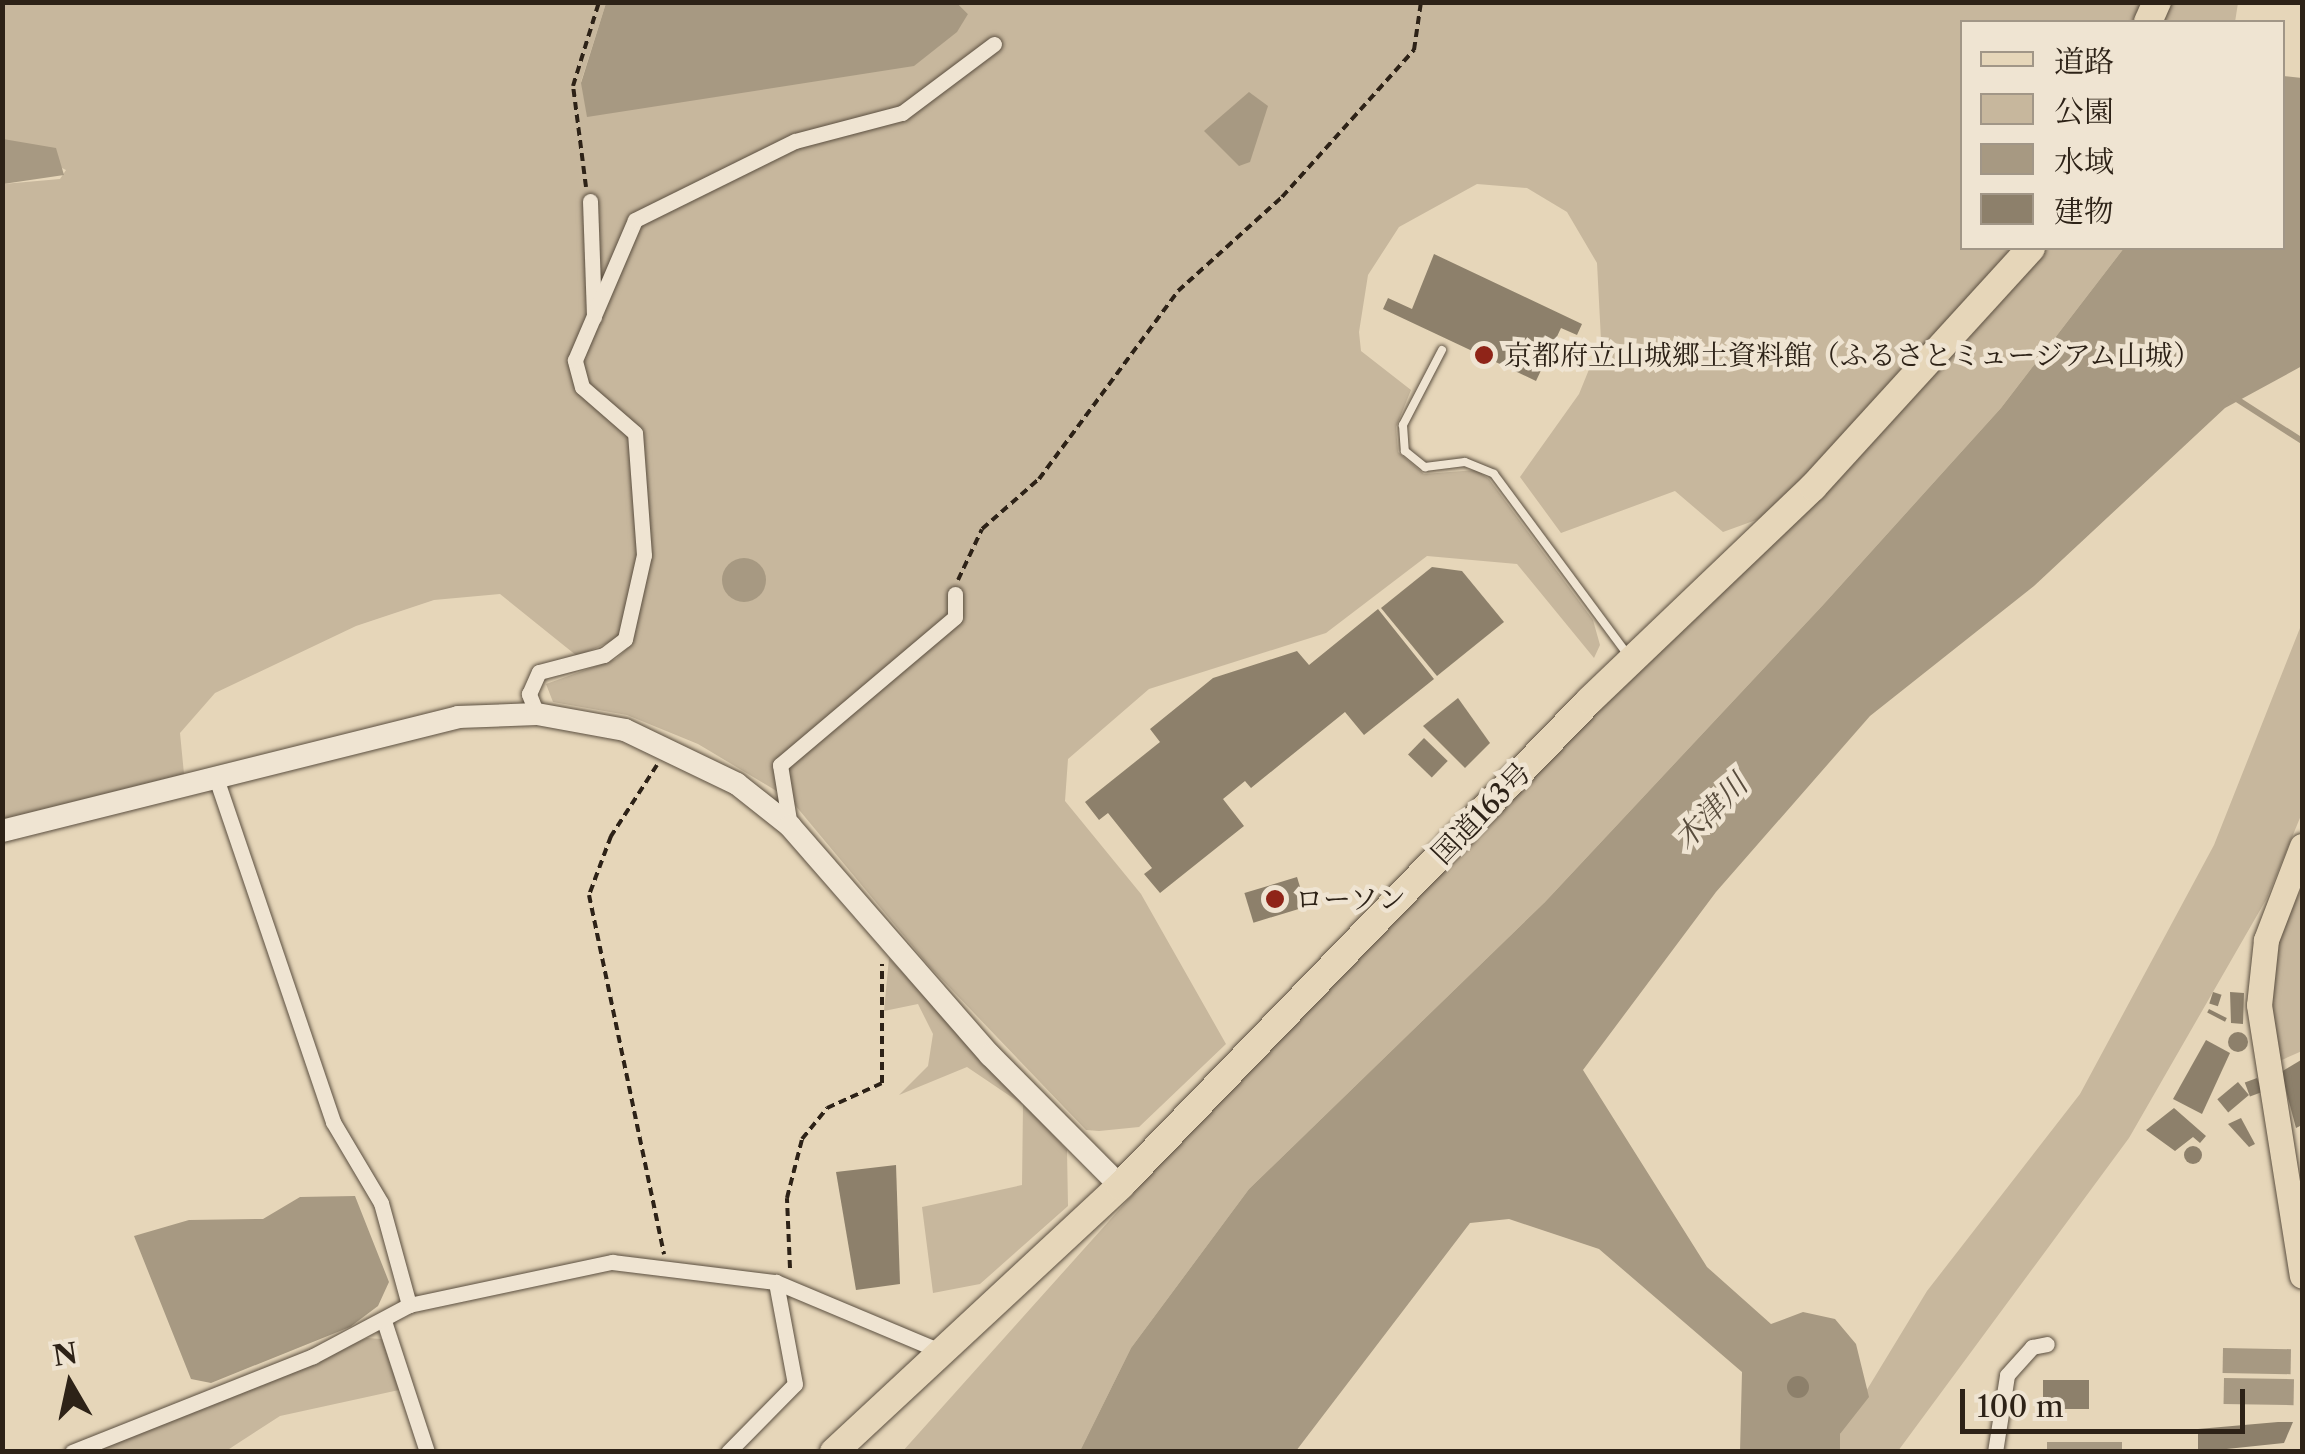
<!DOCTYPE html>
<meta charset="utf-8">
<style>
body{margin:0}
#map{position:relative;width:2305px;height:1454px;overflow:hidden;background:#e6d6b9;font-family:"Libre Caslon Text","Noto Serif JP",serif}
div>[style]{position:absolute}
.green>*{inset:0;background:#c7b79d}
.water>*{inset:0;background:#a79982;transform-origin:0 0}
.round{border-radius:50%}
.stream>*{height:6px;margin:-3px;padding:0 3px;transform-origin:3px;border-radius:3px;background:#a79982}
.building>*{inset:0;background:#8d806b;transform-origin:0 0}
.path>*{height:4px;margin-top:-2px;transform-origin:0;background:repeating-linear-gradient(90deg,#2d2217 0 8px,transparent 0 13px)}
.roads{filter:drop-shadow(0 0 2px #5b4f40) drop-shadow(0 0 2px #5b4f40)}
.lane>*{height:8px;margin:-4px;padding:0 4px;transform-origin:4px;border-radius:4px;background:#efe4d2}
.street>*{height:15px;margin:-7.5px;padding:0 7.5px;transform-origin:7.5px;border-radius:7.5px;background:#efe4d2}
.secondary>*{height:22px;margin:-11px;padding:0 11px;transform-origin:11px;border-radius:11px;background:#efe4d2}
.primary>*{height:25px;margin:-12.5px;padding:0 12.5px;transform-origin:12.5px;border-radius:12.5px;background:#e6d6b9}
.highway>*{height:28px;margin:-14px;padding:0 14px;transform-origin:14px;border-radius:14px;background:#e6d6b9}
.dots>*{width:28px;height:28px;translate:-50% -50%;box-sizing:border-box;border:5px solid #efe4d2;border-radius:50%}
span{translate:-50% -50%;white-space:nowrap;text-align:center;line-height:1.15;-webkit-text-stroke:9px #efe4d2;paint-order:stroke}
.poi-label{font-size:28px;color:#2d2217}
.left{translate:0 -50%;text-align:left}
.street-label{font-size:28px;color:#2d2217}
.water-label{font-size:30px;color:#584c3c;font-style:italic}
.frame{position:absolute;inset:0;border:5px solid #2d2217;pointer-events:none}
.legend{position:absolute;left:1960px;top:20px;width:325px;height:230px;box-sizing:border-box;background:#efe4d2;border:2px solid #a19687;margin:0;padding:12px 18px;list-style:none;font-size:30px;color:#2d2217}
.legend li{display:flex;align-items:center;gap:20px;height:50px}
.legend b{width:50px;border:2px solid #a19687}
.north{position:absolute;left:20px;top:1334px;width:100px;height:100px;-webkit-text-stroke:8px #efe4d2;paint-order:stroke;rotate:351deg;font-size:28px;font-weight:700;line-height:40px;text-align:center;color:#2d2217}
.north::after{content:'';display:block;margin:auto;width:35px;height:45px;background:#2d2217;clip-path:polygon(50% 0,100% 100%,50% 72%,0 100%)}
.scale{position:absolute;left:1960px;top:1389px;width:285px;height:45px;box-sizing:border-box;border:5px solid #2d2217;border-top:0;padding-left:12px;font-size:30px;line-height:35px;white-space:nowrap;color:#2d2217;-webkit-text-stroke:8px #efe4d2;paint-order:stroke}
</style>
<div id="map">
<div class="green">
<i style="clip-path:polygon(3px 3px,606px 3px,581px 82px,968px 14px,957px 3px,2145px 3px,2137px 22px,1962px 22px,1962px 248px,2015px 248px,1849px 433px,1759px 519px,1723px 532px,1675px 491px,1561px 533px,1520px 477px,1579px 394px,1601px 340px,1597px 263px,1567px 212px,1527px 188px,1477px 184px,1399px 227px,1368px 275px,1359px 332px,1361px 351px,1411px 390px,1396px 427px,1398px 452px,1424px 474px,1476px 470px,1489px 479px,1593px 620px,1600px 645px,1594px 658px,1517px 564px,1427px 556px,1326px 633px,1149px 689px,1068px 759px,1065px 801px,1141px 894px,1226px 1044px,1139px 1127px,1099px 1131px,1086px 1130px,929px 966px,790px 799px,698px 744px,627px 715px,553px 702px,546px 684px,616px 659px,631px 645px,624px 636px,577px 656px,500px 594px,434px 600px,356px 626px,215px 693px,180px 733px,184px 774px,3px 819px,3px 184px,60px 179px,66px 170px,3px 139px)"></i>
<i style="clip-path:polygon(2169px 3px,2238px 3px,2235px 22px,2161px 22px)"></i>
<i style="clip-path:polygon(2043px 248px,2124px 248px,2001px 408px,1823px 605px,1545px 902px,1249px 1189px,1131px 1348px,1080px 1451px,902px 1452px,1195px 1125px)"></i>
<i style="clip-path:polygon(2302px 623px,2302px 813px,2267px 898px,2129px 1138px,1898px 1451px,1840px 1452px,1840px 1434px,1927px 1291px,2080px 1094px,2214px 845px)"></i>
<i style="clip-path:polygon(2302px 886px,2302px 1051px,2275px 1063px,2268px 1017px,2274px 952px)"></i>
<i style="clip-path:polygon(889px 958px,1067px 1150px,1068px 1206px,980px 1284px,933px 1293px,922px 1207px,1022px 1185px,1023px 1105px,967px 1067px,899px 1095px,928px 1066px,933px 1034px,918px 1004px,884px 1011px)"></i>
<i style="clip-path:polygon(367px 1338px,382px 1339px,399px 1390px,280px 1416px,226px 1451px,88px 1452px)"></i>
</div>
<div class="water">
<i style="clip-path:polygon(957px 3px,968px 14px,957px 32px,914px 66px,587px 117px,581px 83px,606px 3px)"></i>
<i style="clip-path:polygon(2283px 76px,2302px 78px,2302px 366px,2225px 408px,2034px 586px,1870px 716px,1716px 892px,1583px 1070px,1707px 1267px,1771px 1324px,1803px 1312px,1835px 1319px,1856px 1344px,1869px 1397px,1840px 1434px,1840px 1451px,1740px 1451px,1742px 1372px,1599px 1249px,1509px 1219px,1470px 1223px,1296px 1451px,1080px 1451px,1131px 1348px,1249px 1189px,1545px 902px,1823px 605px,2001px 408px,2124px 248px,2282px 248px)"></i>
<i style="clip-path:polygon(1249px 92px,1268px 106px,1250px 162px,1239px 166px,1204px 131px)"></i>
<i style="clip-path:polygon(3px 139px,56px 148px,64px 175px,3px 184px)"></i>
<i class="round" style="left:722px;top:558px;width:44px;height:44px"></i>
<i style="clip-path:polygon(355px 1196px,389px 1282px,378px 1306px,350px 1327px,211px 1383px,191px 1379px,134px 1236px,189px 1220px,263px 1219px,300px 1197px)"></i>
<i style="left:2223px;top:1348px;width:68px;height:25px;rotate:1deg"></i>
<i style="left:2224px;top:1378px;width:70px;height:26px;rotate:1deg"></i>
<i style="left:2047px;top:1442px;width:75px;height:9px"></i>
</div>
<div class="stream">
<i style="left:2232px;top:396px;width:83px;rotate:32.7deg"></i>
</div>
<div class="building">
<i style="clip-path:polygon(1434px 254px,1582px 324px,1577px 335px,1561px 328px,1536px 381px,1383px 309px,1388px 298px,1412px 309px)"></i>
<i style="clip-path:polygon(1432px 567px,1462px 571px,1504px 622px,1437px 676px,1381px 608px)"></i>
<i style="clip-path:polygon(1378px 609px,1434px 679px,1364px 735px,1345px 712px,1251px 788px,1245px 781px,1223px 799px,1244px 826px,1160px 893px,1144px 874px,1152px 868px,1108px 813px,1099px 820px,1085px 802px,1160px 742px,1150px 729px,1213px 678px,1297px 651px,1309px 665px)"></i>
<i style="clip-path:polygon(1458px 698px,1490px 743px,1465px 768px,1423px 726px)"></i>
<i style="left:1424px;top:738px;width:33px;height:23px;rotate:44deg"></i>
<i style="left:1297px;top:877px;width:31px;height:55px;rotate:73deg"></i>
<i style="left:2213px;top:992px;width:9px;height:12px;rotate:18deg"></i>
<i style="clip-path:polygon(2230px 992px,2244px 993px,2243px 1024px,2231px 1023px)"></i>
<i style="left:2209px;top:1009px;width:20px;height:4px;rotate:27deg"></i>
<i class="round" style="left:2228px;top:1032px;width:20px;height:20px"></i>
<i style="clip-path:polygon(2206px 1040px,2230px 1053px,2202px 1114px,2173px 1099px)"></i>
<i style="clip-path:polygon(2301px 1060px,2302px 1125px,2296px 1128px,2281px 1072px)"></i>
<i style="left:2257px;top:1078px;width:15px;height:13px;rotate:70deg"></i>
<i style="left:2238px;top:1082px;width:17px;height:27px;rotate:50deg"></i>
<i style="clip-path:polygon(2174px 1108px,2206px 1136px,2200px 1143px,2193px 1137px,2175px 1151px,2146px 1130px)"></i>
<i style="clip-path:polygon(2241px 1118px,2255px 1144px,2249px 1147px,2228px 1124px)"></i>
<i class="round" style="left:2184px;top:1146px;width:18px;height:18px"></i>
<i style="clip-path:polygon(896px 1165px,900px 1284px,856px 1290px,836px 1172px)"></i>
<i class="round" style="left:1787px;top:1376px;width:22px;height:22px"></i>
<i style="left:2089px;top:1380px;width:29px;height:46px;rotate:90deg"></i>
<i style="clip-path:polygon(2278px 1422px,2293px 1422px,2284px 1443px,2198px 1452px,2198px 1429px)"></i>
</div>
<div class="path">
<i style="left:586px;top:187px;width:102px;rotate:-97.3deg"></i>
<i style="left:573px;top:86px;width:88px;rotate:-72.8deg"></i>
<i style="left:958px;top:580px;width:56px;rotate:-64.8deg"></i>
<i style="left:982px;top:529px;width:76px;rotate:-41.3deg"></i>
<i style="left:1039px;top:479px;width:234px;rotate:-53.5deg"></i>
<i style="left:1178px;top:291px;width:140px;rotate:-42.1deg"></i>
<i style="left:1282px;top:197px;width:198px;rotate:-48.1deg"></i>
<i style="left:1414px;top:50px;width:49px;rotate:-81.7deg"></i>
<i style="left:657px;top:765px;width:85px;rotate:122.9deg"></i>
<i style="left:611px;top:836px;width:63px;rotate:110.4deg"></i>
<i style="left:589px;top:895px;width:367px;rotate:78.2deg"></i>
<i style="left:790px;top:1268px;width:70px;rotate:-92.5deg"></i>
<i style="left:787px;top:1198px;width:61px;rotate:-75.7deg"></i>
<i style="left:802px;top:1139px;width:40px;rotate:-51deg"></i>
<i style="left:827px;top:1108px;width:60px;rotate:-24.4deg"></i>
<i style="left:882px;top:1083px;width:119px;rotate:-90deg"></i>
</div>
<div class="roads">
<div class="lane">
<i style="left:1442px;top:350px;width:85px;rotate:117.5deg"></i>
<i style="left:1403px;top:425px;width:26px;rotate:86deg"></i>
<i style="left:1405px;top:451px;width:26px;rotate:39deg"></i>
<i style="left:1425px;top:467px;width:40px;rotate:-7.1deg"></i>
<i style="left:1465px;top:462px;width:31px;rotate:22deg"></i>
<i style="left:1494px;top:474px;width:225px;rotate:53.5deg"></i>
</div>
<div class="street">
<i style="left:590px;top:201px;width:116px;rotate:88deg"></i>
<i style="left:537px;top:714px;width:22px;rotate:-112deg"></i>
<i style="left:529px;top:694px;width:24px;rotate:-66deg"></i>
<i style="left:539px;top:672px;width:67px;rotate:-14.7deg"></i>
<i style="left:604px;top:655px;width:26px;rotate:-37deg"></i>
<i style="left:625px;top:639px;width:86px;rotate:-77.3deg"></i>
<i style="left:644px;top:555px;width:122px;rotate:-94.2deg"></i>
<i style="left:635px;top:433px;width:70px;rotate:-139deg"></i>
<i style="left:582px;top:387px;width:28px;rotate:-105deg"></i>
<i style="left:575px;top:360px;width:152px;rotate:-66.8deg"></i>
<i style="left:635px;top:220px;width:178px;rotate:-26.3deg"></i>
<i style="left:795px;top:141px;width:111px;rotate:-14.7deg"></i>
<i style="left:902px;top:113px;width:115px;rotate:-36.9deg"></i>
<i style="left:216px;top:778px;width:363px;rotate:71.2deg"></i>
<i style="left:333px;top:1122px;width:94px;rotate:59.3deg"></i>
<i style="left:381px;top:1203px;width:106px;rotate:74.6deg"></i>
<i style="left:790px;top:826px;width:62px;rotate:-99.3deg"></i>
<i style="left:780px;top:765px;width:229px;rotate:-40.2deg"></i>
<i style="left:955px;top:617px;width:23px;rotate:-90deg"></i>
<i style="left:384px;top:1321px;width:138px;rotate:71.8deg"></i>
<i style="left:72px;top:1452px;width:259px;rotate:-21.7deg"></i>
<i style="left:313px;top:1356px;width:109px;rotate:-28deg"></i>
<i style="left:409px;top:1305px;width:208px;rotate:-12deg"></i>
<i style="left:612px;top:1262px;width:165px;rotate:7deg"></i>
<i style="left:776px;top:1282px;width:178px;rotate:22.8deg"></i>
<i style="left:728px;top:1452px;width:95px;rotate:-45.4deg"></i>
<i style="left:795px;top:1384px;width:104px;rotate:-100.6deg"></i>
<i style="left:1995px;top:1452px;width:78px;rotate:-81.1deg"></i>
<i style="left:2007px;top:1375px;width:38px;rotate:-48deg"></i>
<i style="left:2032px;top:1347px;width:15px;rotate:-11deg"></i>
</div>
<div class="secondary">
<i style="left:2px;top:831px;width:470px;rotate:-14deg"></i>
<i style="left:458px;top:717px;width:79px;rotate:-2.2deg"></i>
<i style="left:537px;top:714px;width:89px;rotate:10.3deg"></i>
<i style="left:625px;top:730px;width:124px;rotate:25.7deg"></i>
<i style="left:737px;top:784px;width:68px;rotate:38.4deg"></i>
<i style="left:790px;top:826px;width:304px;rotate:48.9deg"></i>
<i style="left:990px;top:1055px;width:185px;rotate:45.2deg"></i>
</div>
<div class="primary">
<i style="left:2302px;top:846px;width:101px;rotate:111deg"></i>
<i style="left:2266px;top:940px;width:65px;rotate:96.1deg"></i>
<i style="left:2259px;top:1005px;width:274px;rotate:81deg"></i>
</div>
<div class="highway">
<i style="left:2148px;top:22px;width:22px;rotate:-66deg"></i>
<i style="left:834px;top:1452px;width:391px;rotate:-42.9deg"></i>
<i style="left:1120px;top:1186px;width:676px;rotate:-45.96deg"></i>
<i style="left:1590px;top:700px;width:308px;rotate:-43.7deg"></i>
<i style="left:1813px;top:487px;width:323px;rotate:-47.6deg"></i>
</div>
</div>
<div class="dots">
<i style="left:1484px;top:355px;background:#8f2418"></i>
<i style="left:1275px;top:899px;background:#8f2418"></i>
</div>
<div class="poi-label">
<span class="left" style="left:1504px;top:355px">京都府立山城郷土資料館（ふるさとミュージアム山城）</span>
<span class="left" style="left:1295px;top:899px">ローソン</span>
</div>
<div class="street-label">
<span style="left:1481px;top:813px;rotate:-46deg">国道163号</span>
</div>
<div class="water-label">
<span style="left:1711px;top:812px;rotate:-46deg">木津川</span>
</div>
<div class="frame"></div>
<ul class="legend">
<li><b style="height:12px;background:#e6d6b9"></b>道路</li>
<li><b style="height:28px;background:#c7b79d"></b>公園</li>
<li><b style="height:28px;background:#a79982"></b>水域</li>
<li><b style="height:28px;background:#8d806b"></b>建物</li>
</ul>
<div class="north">N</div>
<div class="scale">100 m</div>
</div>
